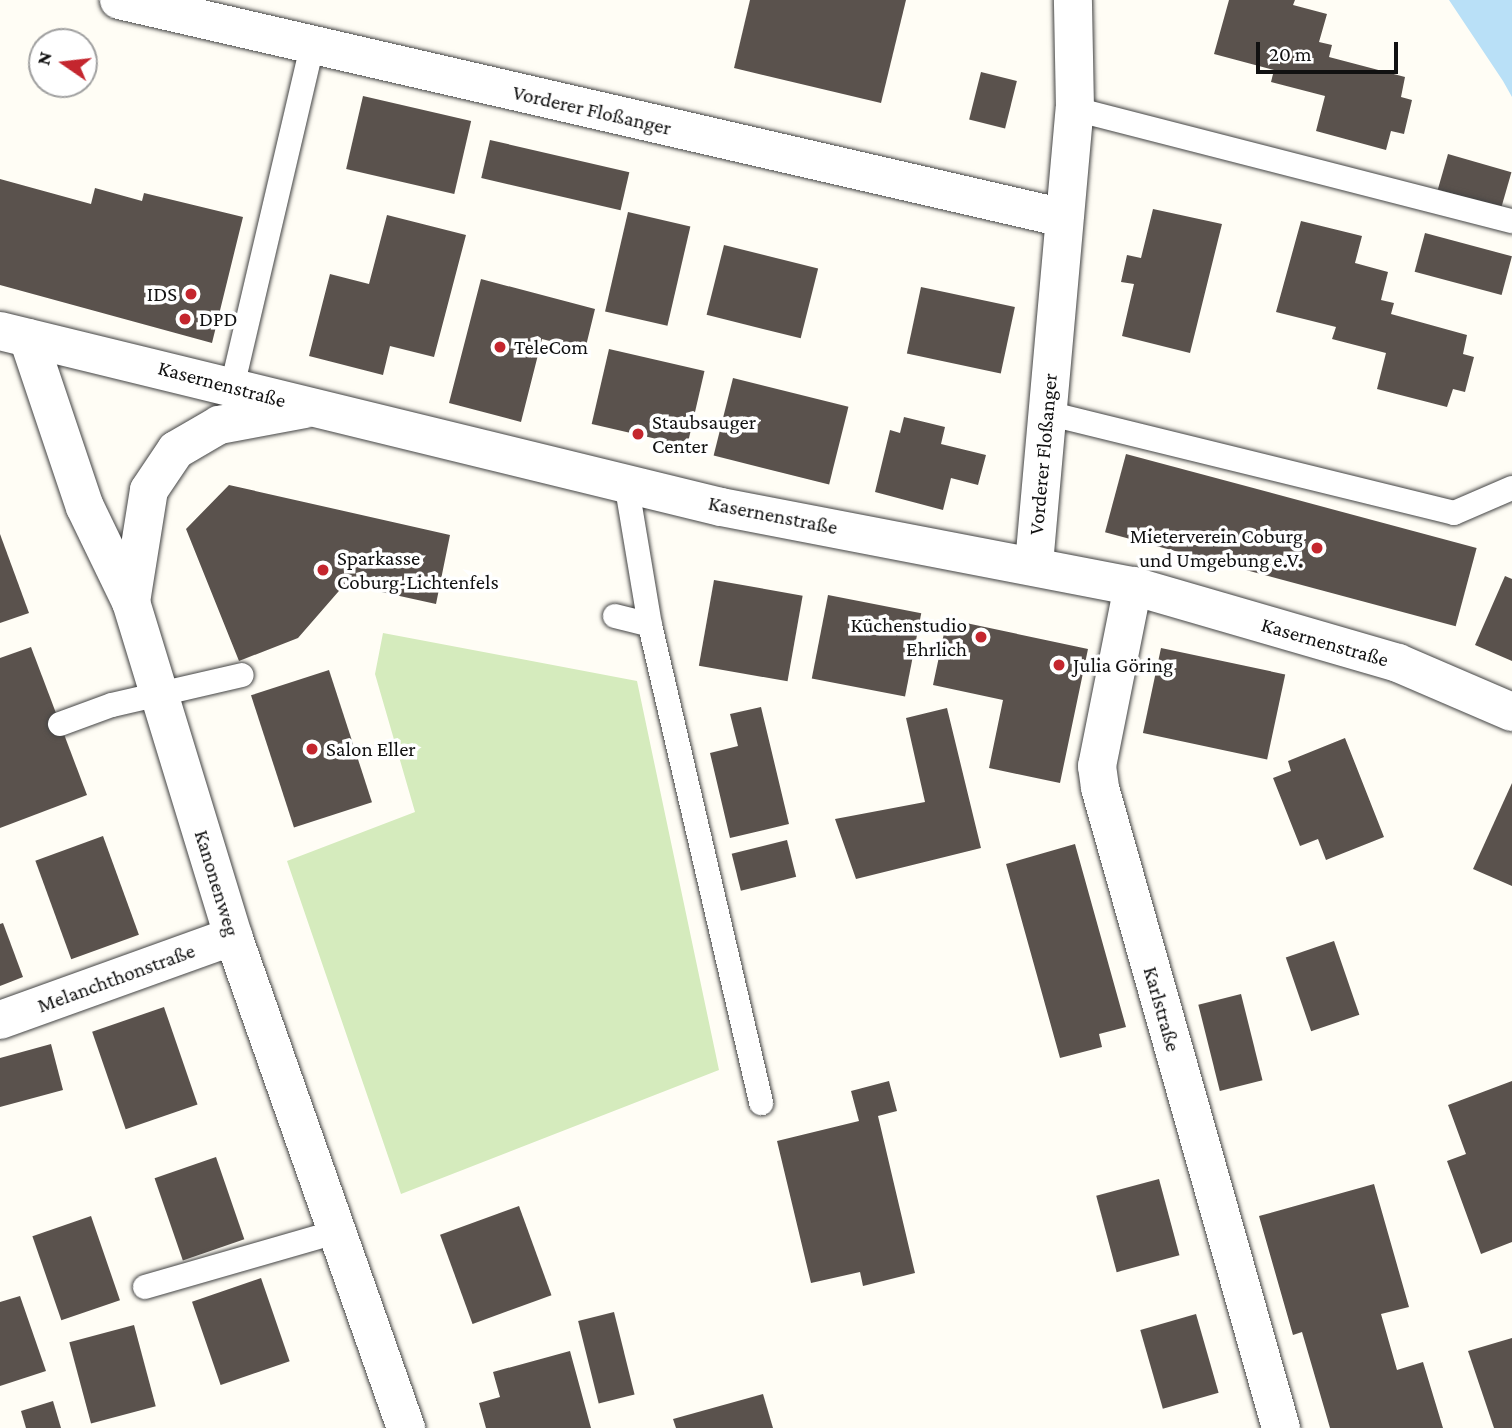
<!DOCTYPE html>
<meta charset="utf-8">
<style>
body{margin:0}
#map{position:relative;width:1512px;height:1428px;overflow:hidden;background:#fffdf5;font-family:"Crimson Pro",serif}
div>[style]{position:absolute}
.green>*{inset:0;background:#d5ebbd}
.water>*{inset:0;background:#b9e0f7}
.building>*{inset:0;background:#5a524d;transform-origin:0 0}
.roads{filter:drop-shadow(0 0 2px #444) drop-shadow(0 0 2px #444)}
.service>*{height:24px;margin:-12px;padding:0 12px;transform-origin:12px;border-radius:12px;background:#fff}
.minor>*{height:38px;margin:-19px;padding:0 19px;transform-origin:19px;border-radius:19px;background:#fff}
.tertiary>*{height:38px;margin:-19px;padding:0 19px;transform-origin:19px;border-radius:19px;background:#fff}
.dots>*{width:19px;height:19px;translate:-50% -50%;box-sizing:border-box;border:4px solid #fff;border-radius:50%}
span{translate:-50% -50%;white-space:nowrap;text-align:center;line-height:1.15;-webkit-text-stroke:7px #fff;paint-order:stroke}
.street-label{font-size:21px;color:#111}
.poi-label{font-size:21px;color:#111}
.right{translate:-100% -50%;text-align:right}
.left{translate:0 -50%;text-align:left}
.north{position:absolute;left:28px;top:28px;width:70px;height:70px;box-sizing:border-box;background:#fff;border:2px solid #a0a0a0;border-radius:50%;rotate:284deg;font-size:19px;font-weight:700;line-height:28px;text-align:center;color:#111}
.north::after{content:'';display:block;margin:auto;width:24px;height:32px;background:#c4262e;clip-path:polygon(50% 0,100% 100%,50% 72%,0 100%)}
.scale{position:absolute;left:1256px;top:42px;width:142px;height:32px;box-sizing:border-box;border:4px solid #111;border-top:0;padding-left:9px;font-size:21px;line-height:24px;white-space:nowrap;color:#111;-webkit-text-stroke:5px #fff;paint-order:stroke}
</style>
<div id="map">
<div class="green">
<i style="clip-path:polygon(383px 633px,637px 681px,719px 1070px,401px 1194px,287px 861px,415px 812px,375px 674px)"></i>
</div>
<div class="water">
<i style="clip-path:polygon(1449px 0,1512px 0,1512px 97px,1503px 81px)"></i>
</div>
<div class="building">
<i style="clip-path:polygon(750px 0,906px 0,881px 103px,734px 68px)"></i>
<i style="clip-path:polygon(1229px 0,1295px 0,1293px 5px,1327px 14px,1319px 42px,1332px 45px,1329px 57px,1405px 77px,1401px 97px,1412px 100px,1404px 134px,1391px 131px,1386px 150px,1316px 131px,1325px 96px,1271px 82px,1274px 70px,1214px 54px)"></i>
<i style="left:981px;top:72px;width:37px;height:49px;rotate:14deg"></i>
<i style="left:363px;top:96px;width:111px;height:75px;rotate:13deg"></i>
<i style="left:490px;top:140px;width:143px;height:39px;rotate:13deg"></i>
<i style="left:1448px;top:154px;width:66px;height:37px;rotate:16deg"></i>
<i style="clip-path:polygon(0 179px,91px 204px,95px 188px,142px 201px,144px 193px,243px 217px,212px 343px,0 285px)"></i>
<i style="clip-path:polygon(1153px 209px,1222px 224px,1190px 353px,1122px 336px,1134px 284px,1121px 282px,1127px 255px,1141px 258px)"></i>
<i style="left:628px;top:212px;width:64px;height:102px;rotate:13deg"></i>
<i style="clip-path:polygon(387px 215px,466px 235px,434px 357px,390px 346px,383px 375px,309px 356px,330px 274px,369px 284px)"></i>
<i style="clip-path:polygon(1301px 221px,1362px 236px,1355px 263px,1388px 272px,1381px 300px,1394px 303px,1391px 314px,1467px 335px,1463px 354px,1474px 357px,1465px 392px,1453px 389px,1447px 407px,1377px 389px,1386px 353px,1332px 339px,1336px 327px,1276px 312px)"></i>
<i style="left:1425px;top:233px;width:90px;height:40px;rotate:15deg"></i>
<i style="left:724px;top:245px;width:97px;height:72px;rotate:14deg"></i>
<i style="clip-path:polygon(481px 279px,595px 309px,585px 350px,542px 339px,521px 422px,449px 403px)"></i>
<i style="left:921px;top:287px;width:96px;height:68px;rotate:12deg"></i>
<i style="left:609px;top:349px;width:98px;height:77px;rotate:13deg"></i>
<i style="left:733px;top:378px;width:119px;height:80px;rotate:14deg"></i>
<i style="clip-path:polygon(904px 417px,945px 427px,941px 444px,986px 455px,978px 485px,951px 478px,943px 510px,875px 492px,890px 430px,900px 433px)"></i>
<i style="left:1126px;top:454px;width:363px;height:81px;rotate:15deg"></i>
<i style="clip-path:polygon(229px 485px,450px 535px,436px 604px,345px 584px,298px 638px,239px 661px,186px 529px)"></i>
<i style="clip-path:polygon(0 534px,29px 613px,0 623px)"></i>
<i style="clip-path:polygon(1505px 576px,1512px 579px,1512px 661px,1475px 645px)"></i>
<i style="left:714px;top:580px;width:90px;height:87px;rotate:10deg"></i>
<i style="left:828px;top:595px;width:95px;height:85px;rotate:11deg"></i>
<i style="clip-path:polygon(947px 619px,1088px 649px,1060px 783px,989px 768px,1003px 700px,933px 685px)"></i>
<i style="clip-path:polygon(31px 647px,87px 795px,0 828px,0 658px)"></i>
<i style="left:1161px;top:648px;width:127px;height:87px;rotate:12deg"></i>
<i style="left:329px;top:670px;width:139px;height:82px;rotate:72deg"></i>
<i style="clip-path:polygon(761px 707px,789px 824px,730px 838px,710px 753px,738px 746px,730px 714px)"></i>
<i style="clip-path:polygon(947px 708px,981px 848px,856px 879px,835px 819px,925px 802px,906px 718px)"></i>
<i style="clip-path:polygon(1345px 738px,1384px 837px,1326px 860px,1318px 839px,1300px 846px,1273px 778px,1291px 771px,1288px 761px)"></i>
<i style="clip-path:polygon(1512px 783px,1512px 886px,1473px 869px)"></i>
<i style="left:103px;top:836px;width:105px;height:72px;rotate:70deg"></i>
<i style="left:787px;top:840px;width:38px;height:57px;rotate:76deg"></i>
<i style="clip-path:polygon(1075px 844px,1126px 1027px,1099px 1034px,1102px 1047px,1060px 1058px,1006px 864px)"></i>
<i style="clip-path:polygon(3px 923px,23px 977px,0 986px,0 924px)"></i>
<i style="left:1334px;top:941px;width:78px;height:51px;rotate:71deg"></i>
<i style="left:1241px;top:994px;width:89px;height:44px;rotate:76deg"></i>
<i style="left:164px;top:1007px;width:103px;height:76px;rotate:71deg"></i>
<i style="clip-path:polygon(51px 1044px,63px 1090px,0 1107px,0 1058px)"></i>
<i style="clip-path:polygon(889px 1081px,897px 1111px,878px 1116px,915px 1273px,863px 1286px,860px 1272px,811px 1283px,777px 1141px,859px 1121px,851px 1091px)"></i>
<i style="clip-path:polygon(1512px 1081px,1512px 1242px,1481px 1254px,1447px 1161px,1466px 1154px,1448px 1105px)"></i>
<i style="left:216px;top:1157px;width:87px;height:65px;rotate:71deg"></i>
<i style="left:1159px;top:1179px;width:79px;height:65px;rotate:75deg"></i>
<i style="clip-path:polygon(1374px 1184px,1409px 1307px,1381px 1314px,1397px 1370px,1423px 1362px,1443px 1428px,1330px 1428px,1302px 1332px,1293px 1335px,1259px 1216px)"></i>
<i style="left:519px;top:1206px;width:95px;height:84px;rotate:70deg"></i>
<i style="left:91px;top:1216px;width:89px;height:62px;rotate:71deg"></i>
<i style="left:261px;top:1278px;width:88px;height:73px;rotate:71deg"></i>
<i style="clip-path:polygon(20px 1296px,46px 1371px,0 1386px,0 1302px)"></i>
<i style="left:614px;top:1312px;width:85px;height:37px;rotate:76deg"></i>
<i style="left:1196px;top:1314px;width:82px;height:58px;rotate:74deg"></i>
<i style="left:134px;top:1325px;width:84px;height:67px;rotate:75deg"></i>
<i style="clip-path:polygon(1512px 1338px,1512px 1428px,1494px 1428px,1468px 1351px)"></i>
<i style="clip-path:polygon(570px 1351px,591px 1428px,486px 1428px,479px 1403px,500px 1397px,493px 1372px)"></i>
<i style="clip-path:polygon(763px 1394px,773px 1428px,676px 1428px,673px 1419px)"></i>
<i style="clip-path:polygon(53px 1401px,61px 1428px,26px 1428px,21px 1411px)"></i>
</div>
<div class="roads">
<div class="service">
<i style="left:1075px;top:109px;width:451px;rotate:14.4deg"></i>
<i style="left:233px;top:383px;width:346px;rotate:-76.8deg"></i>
<i style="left:1047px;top:413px;width:419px;rotate:13.8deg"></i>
<i style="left:1454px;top:513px;width:63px;rotate:-23.3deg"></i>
<i style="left:626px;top:482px;width:145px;rotate:80.5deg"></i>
<i style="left:650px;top:625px;width:491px;rotate:76.9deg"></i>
<i style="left:615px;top:616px;width:36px;rotate:14deg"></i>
<i style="left:60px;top:724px;width:55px;rotate:-20.1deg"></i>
<i style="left:112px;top:705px;width:133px;rotate:-13deg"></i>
<i style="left:145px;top:1287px;width:202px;rotate:-16.1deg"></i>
</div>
<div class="minor">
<i style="left:119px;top:0;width:970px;rotate:12.99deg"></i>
<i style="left:1034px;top:564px;width:457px;rotate:-84.9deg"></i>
<i style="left:1075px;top:109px;width:109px;rotate:-91.1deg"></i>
<i style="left:1133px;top:586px;width:184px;rotate:101.3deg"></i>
<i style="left:1097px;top:766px;width:22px;rotate:82deg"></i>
<i style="left:1100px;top:788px;width:665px;rotate:74.21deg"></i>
<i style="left:0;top:1020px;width:248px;rotate:-19.8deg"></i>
</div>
<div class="tertiary">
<i style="left:0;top:331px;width:742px;rotate:13.72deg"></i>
<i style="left:721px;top:507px;width:420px;rotate:10.9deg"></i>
<i style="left:1133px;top:586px;width:276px;rotate:16.2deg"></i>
<i style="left:1398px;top:663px;width:124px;rotate:23.3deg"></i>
<i style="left:28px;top:338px;width:178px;rotate:71.4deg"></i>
<i style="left:85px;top:507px;width:106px;rotate:64.2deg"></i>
<i style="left:131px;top:602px;width:349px;rotate:73deg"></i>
<i style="left:233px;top:936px;width:522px;rotate:70.63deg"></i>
<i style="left:131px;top:602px;width:113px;rotate:-80.9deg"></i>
<i style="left:149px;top:490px;width:48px;rotate:-56deg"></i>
<i style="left:176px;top:450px;width:50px;rotate:-30.2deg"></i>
<i style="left:219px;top:425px;width:87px;rotate:-10.5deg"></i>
</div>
</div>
<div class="dots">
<i style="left:191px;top:294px;background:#c4262e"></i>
<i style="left:185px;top:319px;background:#c4262e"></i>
<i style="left:500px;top:347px;background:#c4262e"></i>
<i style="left:638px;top:434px;background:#c4262e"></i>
<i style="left:1317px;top:548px;background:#c4262e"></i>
<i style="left:323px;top:570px;background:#c4262e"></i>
<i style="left:981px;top:637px;background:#c4262e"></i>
<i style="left:1059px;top:665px;background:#c4262e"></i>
<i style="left:312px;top:749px;background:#c4262e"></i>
</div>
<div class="street-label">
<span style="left:592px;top:110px;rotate:13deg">Vorderer Floßanger</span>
<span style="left:222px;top:384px;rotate:15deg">Kasernenstraße</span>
<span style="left:1043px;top:454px;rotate:-85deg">Vorderer Floßanger</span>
<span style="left:773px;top:515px;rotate:11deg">Kasernenstraße</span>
<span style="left:1325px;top:642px;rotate:16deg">Kasernenstraße</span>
<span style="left:217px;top:883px;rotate:73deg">Kanonenweg</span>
<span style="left:116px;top:978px;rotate:-20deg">Melanchthonstraße</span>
<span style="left:1162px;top:1009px;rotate:74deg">Karlstraße</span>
</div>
<div class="poi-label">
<span class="right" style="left:177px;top:294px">IDS</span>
<span class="left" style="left:199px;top:319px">DPD</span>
<span class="left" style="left:514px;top:347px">TeleCom</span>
<span class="left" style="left:652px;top:434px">Staubsauger<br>Center</span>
<span class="right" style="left:1303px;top:548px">Mieterverein Coburg<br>und Umgebung e.V.</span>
<span class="left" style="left:337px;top:570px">Sparkasse<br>Coburg-Lichtenfels</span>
<span class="right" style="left:967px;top:637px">Küchenstudio<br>Ehrlich</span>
<span class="left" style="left:1073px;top:665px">Julia Göring</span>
<span class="left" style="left:326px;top:749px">Salon Eller</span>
</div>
<div class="north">N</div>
<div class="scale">20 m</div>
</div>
